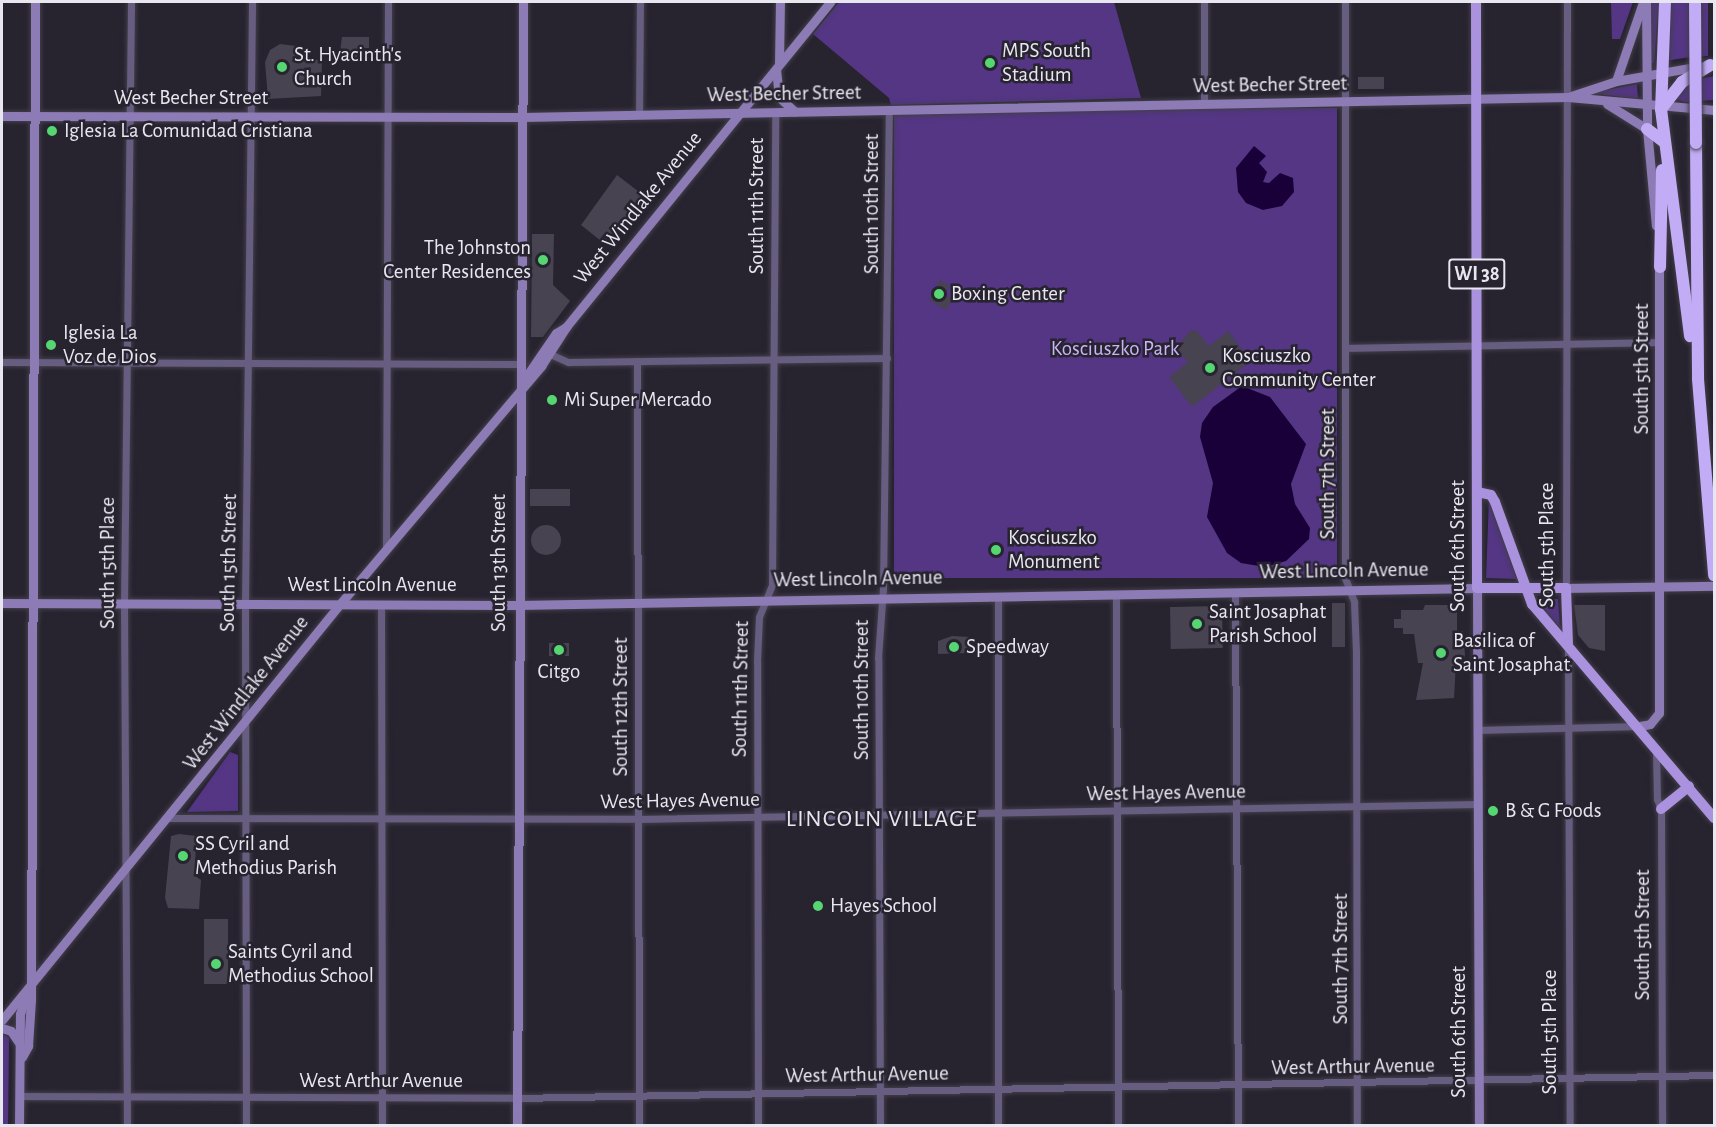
<!DOCTYPE html>
<style>
body{margin:0}
#map{position:relative;width:1716px;height:1127px;overflow:hidden;background:#27232f;font-family:"Alegreya Sans",sans-serif}
div>[style]{position:absolute}
.green>*{inset:0;background:#543685;transform-origin:0 0}
.water>*{inset:0;background:#1a0038}
.building>*{inset:0;background:#474351;transform-origin:0 0}
.round{border-radius:50%}
.roads{filter:drop-shadow(0 0 2px #423e4a) drop-shadow(0 0 2px #423e4a)}
.street>*{height:7px;margin:-3.5px;padding:0 3.5px;transform-origin:3.5px;border-radius:3.5px;background:#675d81}
.secondary>*{height:9px;margin:-4.5px;padding:0 4.5px;transform-origin:4.5px;border-radius:4.5px;background:#8d7bb5}
.primary>*{height:10px;margin:-5px;padding:0 5px;transform-origin:5px;border-radius:5px;background:#aa92de}
.highway>*{height:12px;margin:-6px;padding:0 6px;transform-origin:6px;border-radius:6px;background:#c2acf5}
.bridges{filter:drop-shadow(0 0 2px #423e4a) drop-shadow(0 0 2px #423e4a)}
.highway-bridge>*{height:12px;margin:-6px;padding:0 6px;transform-origin:6px;border-radius:6px;background:#c2acf5}
.dots>*{width:16px;height:16px;translate:-50% -50%;box-sizing:border-box;border:3px solid #27232f;border-radius:50%}
span{translate:-50% -50%;white-space:nowrap;text-align:center;line-height:1.15;-webkit-text-stroke:5px #27232f;paint-order:stroke}
.shield-label span{padding:2px 4px;background:#27232f;border:2px solid;border-radius:4px;-webkit-text-stroke-width:0}
.shield-label{font-size:20px;color:#e8e6ef;font-weight:700}
.poi-label{font-size:21px;color:#e8e6ef}
.left{translate:0 -50%;text-align:left}
.right{translate:-100% -50%;text-align:right}
.street-label{font-size:21px;color:#e8e6ef}
.park-label{font-size:21px;color:#c8b4f7}
.quarter-label{font-size:24px;color:#e8e6ef;letter-spacing:1.5px}
.frame{position:absolute;inset:0;border:3px solid #e8e6ef;pointer-events:none}
</style>
<div id="map">
<div class="green">
<i style="clip-path:polygon(839px 2px,1114px 2px,1141px 98px,891px 105px,889px 98px,813px 34px)"></i>
<i style="clip-path:polygon(1611px 2px,1633px 2px,1620px 39px,1612px 39px)"></i>
<i style="clip-path:polygon(1651px 2px,1659px 2px,1654px 63px,1651px 63px)"></i>
<i style="clip-path:polygon(1669px 2px,1690px 2px,1690px 57px,1665px 61px)"></i>
<i style="left:1699px;top:2px;width:9px;height:54px"></i>
<i style="clip-path:polygon(1714px 76px,1714px 100px,1684px 102px,1674px 98px,1692px 81px)"></i>
<i style="clip-path:polygon(1637px 84px,1638px 99px,1591px 93px)"></i>
<i style="left:1337px;top:108px;width:470px;height:443px;rotate:90deg"></i>
<i style="clip-path:polygon(1489px 499px,1517px 579px,1486px 578px)"></i>
<i style="clip-path:polygon(1536px 598px,1558px 599px,1560px 628px,1534px 601px)"></i>
<i style="clip-path:polygon(230px 752px,238px 755px,238px 811px,187px 812px)"></i>
<i style="clip-path:polygon(2px 1033px,9px 1038px,8px 1125px,2px 1125px)"></i>
</div>
<div class="water">
<i style="clip-path:polygon(1254px 146px,1266px 156px,1259px 163px,1267px 172px,1263px 182px,1269px 183px,1280px 173px,1293px 178px,1294px 192px,1282px 206px,1263px 210px,1246px 203px,1238px 192px,1236px 168px)"></i>
<i style="clip-path:polygon(1242px 386px,1270px 397px,1306px 444px,1291px 484px,1295px 504px,1310px 528px,1309px 539px,1286px 561px,1265px 567px,1241px 563px,1227px 553px,1207px 517px,1213px 483px,1200px 437px,1202px 423px,1213px 407px)"></i>
</div>
<div class="building">
<i style="clip-path:polygon(342px 37px,369px 37px,369px 48px,358px 48px,358px 59px,339px 59px)"></i>
<i style="clip-path:polygon(280px 44px,296px 46px,298px 59px,322px 60px,321px 96px,268px 99px,265px 62px,270px 50px)"></i>
<i style="left:1384px;top:77px;width:12px;height:26px;rotate:90deg"></i>
<i style="clip-path:polygon(617px 175px,647px 198px,606px 245px,581px 225px)"></i>
<i style="clip-path:polygon(532px 234px,554px 234px,553px 285px,570px 301px,543px 337px,531px 337px)"></i>
<i style="clip-path:polygon(940px 280px,950px 286px,945px 295px,953px 299px,946px 310px,929px 300px)"></i>
<i style="clip-path:polygon(1191px 330px,1197px 331px,1209px 346px,1228px 331px,1251px 361px,1192px 407px,1169px 377px,1188px 362px,1176px 348px)"></i>
<i style="left:530px;top:489px;width:40px;height:17px"></i>
<i class="round" style="left:531px;top:525px;width:30px;height:30px"></i>
<i style="left:1332px;top:603px;width:13px;height:44px"></i>
<i style="clip-path:polygon(1425px 605px,1455px 605px,1457px 610px,1457px 631px,1463px 631px,1465px 655px,1463px 663px,1456px 663px,1454px 698px,1416px 700px,1423px 663px,1418px 663px,1414px 634px,1403px 634px,1403px 628px,1394px 628px,1394px 619px,1401px 619px,1401px 610px,1423px 610px)"></i>
<i style="clip-path:polygon(1574px 605px,1605px 605px,1605px 651px,1589px 648px,1578px 635px)"></i>
<i style="left:1222px;top:606px;width:42px;height:52px;rotate:89deg"></i>
<i style="clip-path:polygon(952px 636px,970px 637px,970px 653px,938px 654px,938px 641px)"></i>
<i style="left:569px;top:643px;width:13px;height:20px;rotate:90deg"></i>
<i style="clip-path:polygon(179px 834px,196px 836px,195px 876px,201px 880px,199px 909px,168px 908px,165px 898px,171px 836px)"></i>
<i style="left:204px;top:919px;width:24px;height:65px"></i>
</div>
<div class="roads">
<div class="street">
<i style="left:1345px;top:2px;width:576px;rotate:90deg"></i>
<i style="left:1345px;top:578px;width:26px;rotate:69deg"></i>
<i style="left:1354px;top:602px;width:49px;rotate:87.7deg"></i>
<i style="left:1356px;top:651px;width:475px;rotate:89.9deg"></i>
<i style="left:1204px;top:104px;width:102px;rotate:-90deg"></i>
<i style="left:639px;top:115px;width:113px;rotate:-89.5deg"></i>
<i style="left:1345px;top:348px;width:315px;rotate:-1.1deg"></i>
<i style="left:550px;top:354px;width:20px;rotate:24deg"></i>
<i style="left:568px;top:362px;width:319px;rotate:-0.7deg"></i>
<i style="left:637px;top:361px;width:765px;rotate:89.85deg"></i>
<i style="left:2px;top:362px;width:517px;rotate:0.22deg"></i>
<i style="left:386px;top:549px;width:547px;rotate:-89.79deg"></i>
<i style="left:1566px;top:588px;width:586px;rotate:-89.9deg"></i>
<i style="left:1235px;top:593px;width:533px;rotate:89.68deg"></i>
<i style="left:1116px;top:595px;width:531px;rotate:89.78deg"></i>
<i style="left:998px;top:597px;width:529px;rotate:90deg"></i>
<i style="left:381px;top:604px;width:522px;rotate:89.89deg"></i>
<i style="left:1568px;top:645px;width:481px;rotate:89.8deg"></i>
<i style="left:1478px;top:730px;width:159px;rotate:-1.4deg"></i>
<i style="left:1656px;top:751px;width:48px;rotate:88.8deg"></i>
<i style="left:1657px;top:799px;width:11px;rotate:68deg"></i>
<i style="left:1661px;top:809px;width:317px;rotate:89.8deg"></i>
<i style="left:170px;top:818px;width:468px;rotate:0.1deg"></i>
<i style="left:638px;top:819px;width:840px;rotate:-1.02deg"></i>
<i style="left:19px;top:1096px;width:498px;rotate:0.2deg"></i>
<i style="left:517px;top:1098px;width:1197px;rotate:-1.1deg"></i>
<i style="left:127px;top:1126px;width:523px;rotate:-90.33deg"></i>
<i style="left:124px;top:603px;width:601px;rotate:-89.33deg"></i>
<i style="left:246px;top:1126px;width:522px;rotate:-90.11deg"></i>
<i style="left:245px;top:604px;width:602px;rotate:-89.33deg"></i>
<i style="left:758px;top:1126px;width:465px;rotate:-90.1deg"></i>
<i style="left:757px;top:661px;width:44px;rotate:-87.4deg"></i>
<i style="left:759px;top:617px;width:35px;rotate:-68deg"></i>
<i style="left:772px;top:584px;width:472px;rotate:-89.6deg"></i>
<i style="left:880px;top:1126px;width:468px;rotate:-90.2deg"></i>
<i style="left:878px;top:658px;width:69px;rotate:-85.9deg"></i>
<i style="left:883px;top:589px;width:479px;rotate:-89.3deg"></i>
</div>
<div class="secondary">
<i style="left:1646px;top:2px;width:127px;rotate:89.5deg"></i>
<i style="left:1647px;top:129px;width:97px;rotate:84.7deg"></i>
<i style="left:779px;top:64px;width:62px;rotate:-89.1deg"></i>
<i style="left:776px;top:69px;width:28px;rotate:84deg"></i>
<i style="left:779px;top:97px;width:21px;rotate:43deg"></i>
<i style="left:1616px;top:81px;width:83px;rotate:-71.1deg"></i>
<i style="left:1571px;top:96px;width:47px;rotate:-18.4deg"></i>
<i style="left:1616px;top:81px;width:85px;rotate:-10.1deg"></i>
<i style="left:1607px;top:104px;width:47px;rotate:32deg"></i>
<i style="left:2px;top:116px;width:520px;rotate:0.11deg"></i>
<i style="left:522px;top:117px;width:1046px;rotate:-1.1deg"></i>
<i style="left:1568px;top:97px;width:147px;rotate:5.1deg"></i>
<i style="left:521px;top:384px;width:62px;rotate:-55.5deg"></i>
<i style="left:556px;top:333px;width:12px;rotate:-31deg"></i>
<i style="left:566px;top:327px;width:419px;rotate:-50.9deg"></i>
<i style="left:1566px;top:588px;width:148px;rotate:-0.8deg"></i>
<i style="left:2px;top:603px;width:515px;rotate:0.22deg"></i>
<i style="left:517px;top:605px;width:960px;rotate:-1.01deg"></i>
<i style="left:1477px;top:588px;width:538px;rotate:89.79deg"></i>
<i style="left:1640px;top:726px;width:10px;rotate:-11deg"></i>
<i style="left:1650px;top:724px;width:14px;rotate:-51deg"></i>
<i style="left:1659px;top:713px;width:450px;rotate:-90deg"></i>
<i style="left:2px;top:1020px;width:536px;rotate:-50.91deg"></i>
<i style="left:340px;top:604px;width:312px;rotate:-49.8deg"></i>
<i style="left:541px;top:366px;width:46px;rotate:-57.3deg"></i>
<i style="left:2px;top:1028px;width:9px;rotate:18deg"></i>
<i style="left:11px;top:1031px;width:14px;rotate:56deg"></i>
<i style="left:22px;top:1057px;width:13px;rotate:-61deg"></i>
<i style="left:28px;top:1046px;width:47px;rotate:-86.3deg"></i>
<i style="left:31px;top:999px;width:997px;rotate:-89.77deg"></i>
<i style="left:19px;top:1126px;width:112px;rotate:-89.5deg"></i>
<i style="left:20px;top:1014px;width:16px;rotate:-72deg"></i>
<i style="left:517px;top:1126px;width:1124px;rotate:-89.69deg"></i>
</div>
<div class="primary">
<i style="left:1476px;top:2px;width:586px;rotate:89.9deg"></i>
<i style="left:1477px;top:588px;width:89px"></i>
<i style="left:1566px;top:588px;width:56px;rotate:88deg"></i>
<i style="left:1477px;top:492px;width:14px;rotate:12deg"></i>
<i style="left:1491px;top:495px;width:8px;rotate:60deg"></i>
<i style="left:1495px;top:502px;width:109px;rotate:70.1deg"></i>
<i style="left:1532px;top:604px;width:281px;rotate:49.6deg"></i>
<i style="left:1661px;top:809px;width:36px;rotate:-39deg"></i>
</div>
<div class="highway">
<i style="left:1665px;top:2px;width:107px;rotate:92.1deg"></i>
<i style="left:1661px;top:109px;width:229px;rotate:82.7deg"></i>
<i style="left:1661px;top:109px;width:34px;rotate:-52deg"></i>
<i style="left:1682px;top:82px;width:33px;rotate:-31deg"></i>
<i style="left:1647px;top:129px;width:21px;rotate:37deg"></i>
<i style="left:1696px;top:143px;width:236px;rotate:89.5deg"></i>
<i style="left:1698px;top:379px;width:197px;rotate:85.3deg"></i>
<i style="left:1660px;top:267px;width:97px;rotate:-88.8deg"></i>
</div>
</div>
<div class="bridges">
<div class="highway-bridge">
<i style="left:1695px;top:2px;width:141px;rotate:89.6deg"></i>
</div>
</div>
<div class="dots">
<i style="left:990px;top:63px;background:#55d672"></i>
<i style="left:282px;top:67px;background:#55d672"></i>
<i style="left:52px;top:131px;background:#55d672"></i>
<i style="left:543px;top:260px;background:#55d672"></i>
<i style="left:939px;top:294px;background:#55d672"></i>
<i style="left:51px;top:345px;background:#55d672"></i>
<i style="left:1210px;top:368px;background:#55d672"></i>
<i style="left:552px;top:400px;background:#55d672"></i>
<i style="left:996px;top:550px;background:#55d672"></i>
<i style="left:1197px;top:624px;background:#55d672"></i>
<i style="left:954px;top:647px;background:#55d672"></i>
<i style="left:559px;top:650px;background:#55d672"></i>
<i style="left:1441px;top:653px;background:#55d672"></i>
<i style="left:1493px;top:811px;background:#55d672"></i>
<i style="left:183px;top:856px;background:#55d672"></i>
<i style="left:818px;top:906px;background:#55d672"></i>
<i style="left:216px;top:964px;background:#55d672"></i>
</div>
<div class="shield-label">
<span style="left:1477px;top:274px">WI 38</span>
</div>
<div class="poi-label">
<span class="left" style="left:1002px;top:63px">MPS South<br>Stadium</span>
<span class="left" style="left:294px;top:67px">St. Hyacinth's<br>Church</span>
<span class="left" style="left:64px;top:131px">Iglesia La Comunidad Cristiana</span>
<span class="right" style="left:531px;top:260px">The Johnston<br>Center Residences</span>
<span class="left" style="left:951px;top:294px">Boxing Center</span>
<span class="left" style="left:63px;top:345px">Iglesia La<br>Voz de Dios</span>
<span class="left" style="left:1222px;top:368px">Kosciuszko<br>Community Center</span>
<span class="left" style="left:564px;top:400px">Mi Super Mercado</span>
<span class="left" style="left:1008px;top:550px">Kosciuszko<br>Monument</span>
<span class="left" style="left:1209px;top:624px">Saint Josaphat<br>Parish School</span>
<span class="left" style="left:1453px;top:653px">Basilica of<br>Saint Josaphat</span>
<span class="left" style="left:966px;top:647px">Speedway</span>
<span style="left:559px;top:672px">Citgo</span>
<span class="left" style="left:1505px;top:811px">B &amp; G Foods</span>
<span class="left" style="left:195px;top:856px">SS Cyril and<br>Methodius Parish</span>
<span class="left" style="left:830px;top:906px">Hayes School</span>
<span class="left" style="left:228px;top:964px">Saints Cyril and<br>Methodius School</span>
</div>
<div class="street-label">
<span style="left:1270px;top:85px;rotate:-1deg">West Becher Street</span>
<span style="left:784px;top:94px;rotate:-1deg">West Becher Street</span>
<span style="left:191px;top:98px">West Becher Street</span>
<span style="left:872px;top:204px;rotate:-90deg">South 10th Street</span>
<span style="left:757px;top:206px;rotate:-90deg">South 11th Street</span>
<span style="left:638px;top:208px;rotate:-51deg">West Windlake Avenue</span>
<span style="left:1642px;top:369px;rotate:-90deg">South 5th Street</span>
<span style="left:1328px;top:474px;rotate:-90deg">South 7th Street</span>
<span style="left:1547px;top:545px;rotate:-90deg">South 5th Place</span>
<span style="left:1458px;top:546px;rotate:-90deg">South 6th Street</span>
<span style="left:108px;top:563px;rotate:-90deg">South 15th Place</span>
<span style="left:229px;top:563px;rotate:-89deg">South 15th Street</span>
<span style="left:499px;top:563px;rotate:-90deg">South 13th Street</span>
<span style="left:1344px;top:571px;rotate:-1deg">West Lincoln Avenue</span>
<span style="left:858px;top:579px;rotate:-1deg">West Lincoln Avenue</span>
<span style="left:372px;top:585px">West Lincoln Avenue</span>
<span style="left:741px;top:689px;rotate:-89deg">South 11th Street</span>
<span style="left:862px;top:690px;rotate:-90deg">South 10th Street</span>
<span style="left:246px;top:693px;rotate:-52deg">West Windlake Avenue</span>
<span style="left:621px;top:707px;rotate:-90deg">South 12th Street</span>
<span style="left:1166px;top:793px;rotate:-1deg">West Hayes Avenue</span>
<span style="left:680px;top:801px;rotate:-1deg">West Hayes Avenue</span>
<span style="left:1643px;top:935px;rotate:-90deg">South 5th Street</span>
<span style="left:1341px;top:959px;rotate:-90deg">South 7th Street</span>
<span style="left:1459px;top:1032px;rotate:-90deg">South 6th Street</span>
<span style="left:1550px;top:1032px;rotate:-90deg">South 5th Place</span>
<span style="left:1353px;top:1067px;rotate:-1deg">West Arthur Avenue</span>
<span style="left:867px;top:1075px;rotate:-1deg">West Arthur Avenue</span>
<span style="left:381px;top:1081px">West Arthur Avenue</span>
</div>
<div class="park-label">
<span style="left:1115px;top:349px">Kosciuszko Park</span>
</div>
<div class="quarter-label">
<span style="left:882px;top:820px">LINCOLN VILLAGE</span>
</div>
<div class="frame"></div>
</div>
